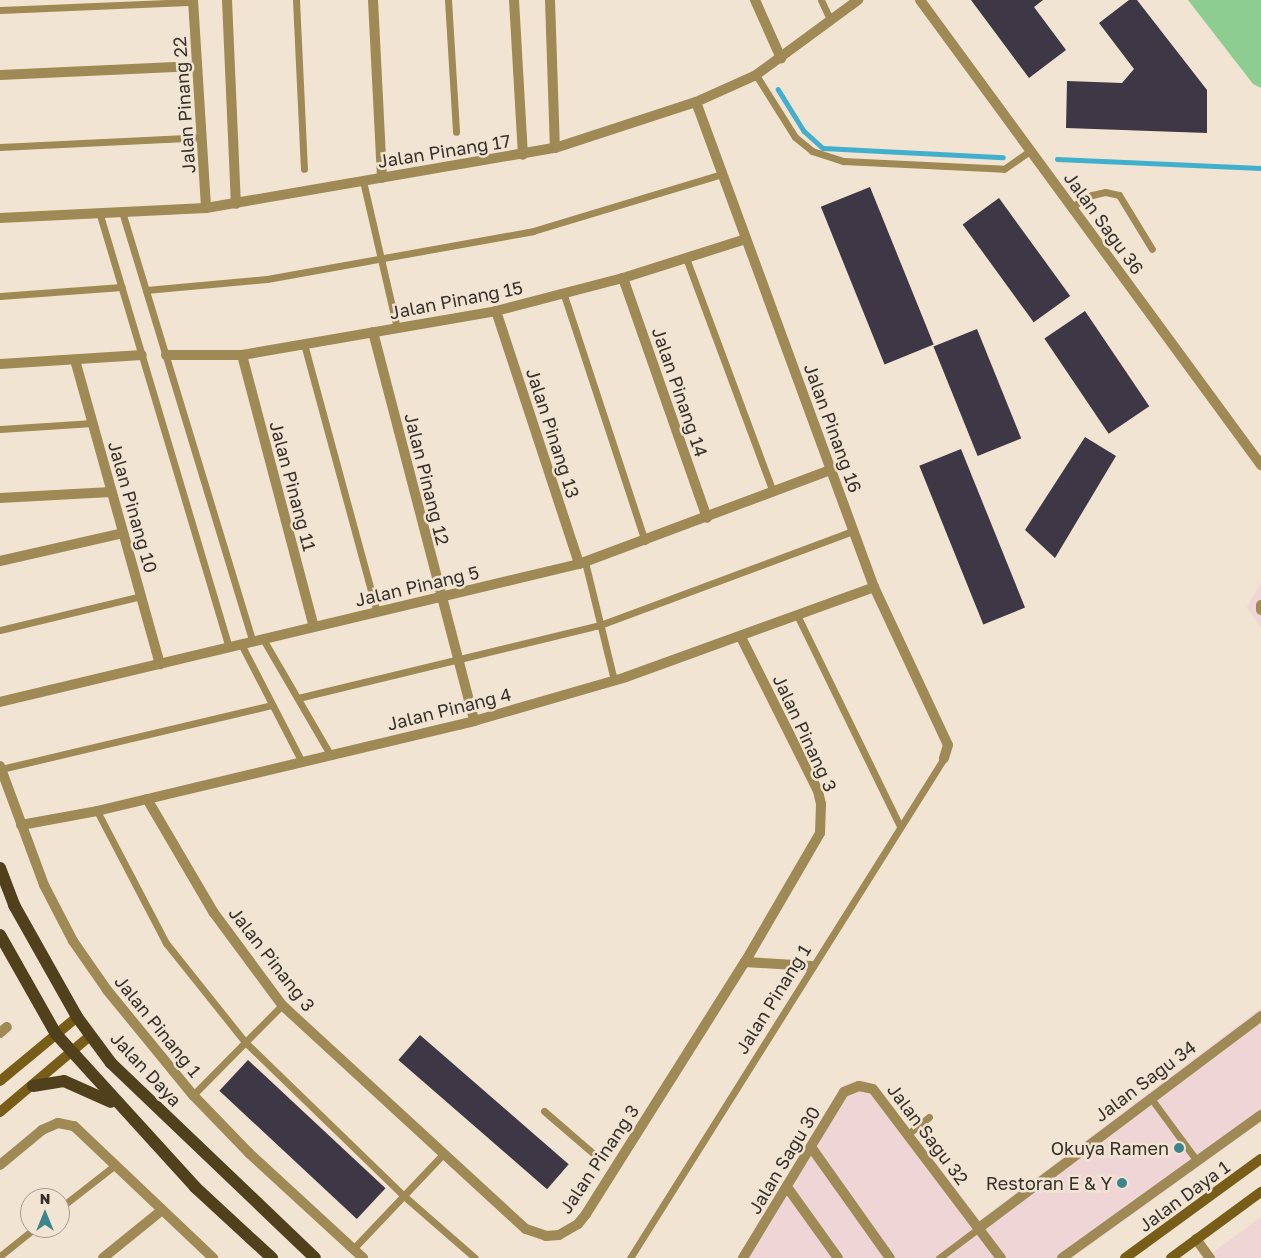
<!DOCTYPE html>
<style>
body{margin:0}
#map{position:relative;width:1261px;height:1258px;overflow:hidden;background:#f2e4d3;font-family:"Golos Text",sans-serif}
div>[style]{position:absolute}
.commercial>*{inset:0;background:#f0d5d6}
.green>*{inset:0;background:#8ecd91}
.stream>*{height:4.5px;margin:-2.25px;padding:0 2.25px;transform-origin:2.25px;border-radius:2.25px;background:#41b0cc}
.building>*{inset:0;background:#3e3746;transform-origin:0 0}
.service>*{height:7px;margin:-3.5px;padding:0 3.5px;transform-origin:3.5px;border-radius:3.5px;background:#9f8955}
.minor>*{height:10px;margin:-5px;padding:0 5px;transform-origin:5px;border-radius:5px;background:#9f8955}
.secondary>*{height:10px;margin:-5px;padding:0 5px;transform-origin:5px;border-radius:5px;background:#775d17}
.primary>*{height:12px;margin:-6px;padding:0 6px;transform-origin:6px;border-radius:6px;background:#50411c}
.dots>*{width:14px;height:14px;translate:-50% -50%;box-sizing:border-box;border:2px solid #f2e4d3;border-radius:50%}
span{translate:-50% -50%;white-space:nowrap;text-align:center;line-height:1.15;-webkit-text-stroke:5px #f2e4d3;paint-order:stroke}
.street-label{font-size:18px;color:#353029}
.poi-label{font-size:18px;color:#353029}
.right{translate:-100% -50%;text-align:right}
.north{position:absolute;left:20px;top:1188px;width:50px;height:50px;box-sizing:border-box;background:#f2e4d3;border:1px solid #a69c8f;border-radius:50%;rotate:0deg;font-size:14px;font-weight:700;line-height:20px;text-align:center;color:#353029}
.north::after{content:'';display:block;margin:auto;width:18px;height:22px;background:#3d848c;clip-path:polygon(50% 0,100% 100%,50% 72%,0 100%)}
</style>
<div id="map">
<div class="commercial">
<i style="clip-path:polygon(1261px 582px,1261px 628px,1247px 607px)"></i>
<i style="clip-path:polygon(1261px 1008px,1261px 1122px,1072px 1258px,737px 1258px,840px 1088px,852px 1081px,862px 1080px,875px 1085px,980px 1220px)"></i>
<i style="clip-path:polygon(1261px 1217px,1261px 1258px,1205px 1258px)"></i>
</div>
<div class="green">
<i style="clip-path:polygon(1188px 0,1261px 0,1261px 88px,1253px 84px)"></i>
</div>
<div class="stream">
<i style="left:778px;top:89px;width:49px;rotate:58.2deg"></i>
<i style="left:804px;top:131px;width:25px;rotate:42deg"></i>
<i style="left:823px;top:148px;width:180px;rotate:2.9deg"></i>
<i style="left:1057px;top:159px;width:204px;rotate:2.5deg"></i>
</div>
<div class="building">
<i style="clip-path:polygon(971px 0,1043px 0,1034px 7px,1066px 50px,1029px 78px)"></i>
<i style="clip-path:polygon(1129px 0,1137px 0,1207px 90px,1207px 133px,1066px 128px,1067px 81px,1122px 83px,1134px 69px,1099px 23px)"></i>
<i style="left:870px;top:187px;width:170px;height:53px;rotate:68deg"></i>
<i style="left:999px;top:198px;width:121px;height:45px;rotate:54deg"></i>
<i style="left:1085px;top:311px;width:115px;height:49px;rotate:56deg"></i>
<i style="left:977px;top:329px;width:118px;height:47px;rotate:68deg"></i>
<i style="clip-path:polygon(1085px 437px,1116px 456px,1055px 558px,1025px 530px)"></i>
<i style="left:961px;top:449px;width:171px;height:45px;rotate:68deg"></i>
<i style="left:420px;top:1035px;width:197px;height:33px;rotate:41deg"></i>
<i style="left:248px;top:1060px;width:188px;height:42px;rotate:43deg"></i>
</div>
<div class="service">
<i style="left:296px;top:0;width:169px;rotate:87.3deg"></i>
<i style="left:448px;top:0;width:132px;rotate:86.5deg"></i>
<i style="left:821px;top:0;width:23px;rotate:65deg"></i>
<i style="left:0;top:10px;width:194px;rotate:-2.4deg"></i>
<i style="left:756px;top:75px;width:73px;rotate:57.8deg"></i>
<i style="left:795px;top:137px;width:22px;rotate:39deg"></i>
<i style="left:812px;top:151px;width:33px;rotate:18deg"></i>
<i style="left:843px;top:161px;width:161px;rotate:2.8deg"></i>
<i style="left:1004px;top:169px;width:32px;rotate:-35deg"></i>
<i style="left:0;top:147px;width:202px;rotate:-2.8deg"></i>
<i style="left:363px;top:181px;width:151px;rotate:77deg"></i>
<i style="left:1071px;top:207px;width:24px;rotate:-30deg"></i>
<i style="left:1092px;top:195px;width:13px;rotate:-13deg"></i>
<i style="left:1105px;top:192px;width:14px;rotate:12deg"></i>
<i style="left:1119px;top:195px;width:63px;rotate:58.6deg"></i>
<i style="left:100px;top:215px;width:451px;rotate:73.4deg"></i>
<i style="left:123px;top:215px;width:446px;rotate:73.1deg"></i>
<i style="left:686px;top:258px;width:250px;rotate:69.6deg"></i>
<i style="left:146px;top:290px;width:121px;rotate:-5.2deg"></i>
<i style="left:267px;top:279px;width:270px;rotate:-10.2deg"></i>
<i style="left:533px;top:231px;width:197px;rotate:-16.8deg"></i>
<i style="left:564px;top:295px;width:259px;rotate:71.8deg"></i>
<i style="left:0;top:296px;width:122px;rotate:-4.2deg"></i>
<i style="left:304px;top:344px;width:278px;rotate:74.8deg"></i>
<i style="left:0;top:429px;width:93px;rotate:-3.7deg"></i>
<i style="left:585px;top:562px;width:122px;rotate:76.2deg"></i>
<i style="left:798px;top:617px;width:233px;rotate:64deg"></i>
<i style="left:0;top:630px;width:146px;rotate:-13.5deg"></i>
<i style="left:263px;top:639px;width:135px;rotate:59.8deg"></i>
<i style="left:241px;top:644px;width:133px;rotate:62.7deg"></i>
<i style="left:298px;top:698px;width:311px;rotate:-13.6deg"></i>
<i style="left:600px;top:625px;width:270px;rotate:-20.4deg"></i>
<i style="left:1px;top:769px;width:278px;rotate:-13.3deg"></i>
<i style="left:97px;top:811px;width:149px;rotate:62.4deg"></i>
<i style="left:166px;top:943px;width:127px;rotate:51.4deg"></i>
<i style="left:245px;top:1042px;width:221px;rotate:44.1deg"></i>
<i style="left:404px;top:1196px;width:94px;rotate:41.1deg"></i>
<i style="left:193px;top:1095px;width:127px;rotate:-45.3deg"></i>
<i style="left:1150px;top:1097px;width:79px;rotate:53.7deg"></i>
<i style="left:544px;top:1111px;width:66px;rotate:40.7deg"></i>
<i style="left:908px;top:1134px;width:27px;rotate:-39deg"></i>
<i style="left:60px;top:1208px;width:70px;rotate:-38deg"></i>
<i style="left:353px;top:1249px;width:131px;rotate:-46.5deg"></i>
<i style="left:0;top:1256px;width:45px;rotate:-38.7deg"></i>
<i style="left:630px;top:1258px;width:590px;rotate:-57.87deg"></i>
<i style="left:939px;top:1258px;width:50px;rotate:-36.9deg"></i>
</div>
<div class="minor">
<i style="left:193px;top:0;width:208px;rotate:86.4deg"></i>
<i style="left:227px;top:0;width:204px;rotate:87.5deg"></i>
<i style="left:373px;top:0;width:178px;rotate:87.1deg"></i>
<i style="left:514px;top:0;width:155px;rotate:86.7deg"></i>
<i style="left:550px;top:0;width:148px;rotate:88.1deg"></i>
<i style="left:755px;top:0;width:64px;rotate:65.9deg"></i>
<i style="left:920px;top:0;width:577px;rotate:53.75deg"></i>
<i style="left:0;top:75px;width:197px;rotate:-2.6deg"></i>
<i style="left:696px;top:102px;width:517px;rotate:69.85deg"></i>
<i style="left:874px;top:587px;width:174px;rotate:64.9deg"></i>
<i style="left:948px;top:745px;width:14px;rotate:107deg"></i>
<i style="left:0;top:218px;width:206px;rotate:-2.8deg"></i>
<i style="left:206px;top:208px;width:354px;rotate:-9.8deg"></i>
<i style="left:555px;top:148px;width:148px;rotate:-18.1deg"></i>
<i style="left:696px;top:102px;width:66px;rotate:-24.2deg"></i>
<i style="left:756px;top:75px;width:127px;rotate:-36.3deg"></i>
<i style="left:623px;top:278px;width:254px;rotate:70.7deg"></i>
<i style="left:496px;top:311px;width:266px;rotate:71.8deg"></i>
<i style="left:373px;top:332px;width:402px;rotate:75.4deg"></i>
<i style="left:166px;top:355px;width:76px"></i>
<i style="left:242px;top:355px;width:258px;rotate:-9.8deg"></i>
<i style="left:496px;top:311px;width:131px;rotate:-14.6deg"></i>
<i style="left:623px;top:278px;width:129px;rotate:-17.6deg"></i>
<i style="left:242px;top:355px;width:281px;rotate:75.2deg"></i>
<i style="left:75px;top:360px;width:316px;rotate:74.4deg"></i>
<i style="left:0;top:364px;width:142px;rotate:-3.6deg"></i>
<i style="left:0;top:498px;width:111px;rotate:-3.1deg"></i>
<i style="left:0;top:561px;width:126px;rotate:-12.8deg"></i>
<i style="left:1261px;top:605px;width:5px;rotate:90deg"></i>
<i style="left:0;top:702px;width:595px;rotate:-13.41deg"></i>
<i style="left:579px;top:564px;width:269px;rotate:-20.5deg"></i>
<i style="left:0;top:766px;width:127px;rotate:69.7deg"></i>
<i style="left:44px;top:885px;width:63px;rotate:62.6deg"></i>
<i style="left:73px;top:941px;width:60px;rotate:55.2deg"></i>
<i style="left:107px;top:990px;width:136px;rotate:50.7deg"></i>
<i style="left:193px;top:1095px;width:81px;rotate:46deg"></i>
<i style="left:249px;top:1153px;width:155px;rotate:42.6deg"></i>
<i style="left:147px;top:799px;width:132px;rotate:59.6deg"></i>
<i style="left:214px;top:913px;width:114px;rotate:53.5deg"></i>
<i style="left:282px;top:1005px;width:331px;rotate:42.6deg"></i>
<i style="left:526px;top:1229px;width:21px;rotate:19deg"></i>
<i style="left:546px;top:1236px;width:13px;rotate:-4deg"></i>
<i style="left:559px;top:1235px;width:22px;rotate:-30deg"></i>
<i style="left:578px;top:1224px;width:13px;rotate:-51deg"></i>
<i style="left:586px;top:1214px;width:298px;rotate:-57.8deg"></i>
<i style="left:745px;top:962px;width:149px;rotate:-59.8deg"></i>
<i style="left:820px;top:833px;width:29px;rotate:-88deg"></i>
<i style="left:821px;top:804px;width:13px;rotate:-103deg"></i>
<i style="left:818px;top:791px;width:172px;rotate:-116.6deg"></i>
<i style="left:21px;top:825px;width:77px;rotate:-10.4deg"></i>
<i style="left:97px;top:811px;width:388px;rotate:-13.4deg"></i>
<i style="left:474px;top:721px;width:158px;rotate:-16.1deg"></i>
<i style="left:626px;top:677px;width:264px;rotate:-19.9deg"></i>
<i style="left:745px;top:962px;width:67px;rotate:3.4deg"></i>
<i style="left:0;top:1033px;width:9px;rotate:-41deg"></i>
<i style="left:811px;top:1147px;width:136px;rotate:54.6deg"></i>
<i style="left:0;top:1165px;width:55px;rotate:-39.8deg"></i>
<i style="left:42px;top:1130px;width:17px;rotate:-24deg"></i>
<i style="left:58px;top:1123px;width:16px;rotate:11deg"></i>
<i style="left:74px;top:1126px;width:192px;rotate:43.5deg"></i>
<i style="left:787px;top:1187px;width:87px;rotate:54.3deg"></i>
<i style="left:979px;top:1228px;width:353px;rotate:-36.9deg"></i>
<i style="left:1196px;top:1239px;width:24px;rotate:54deg"></i>
<i style="left:103px;top:1258px;width:76px;rotate:-39.1deg"></i>
<i style="left:743px;top:1258px;width:194px;rotate:-58.7deg"></i>
<i style="left:844px;top:1092px;width:16px;rotate:-22deg"></i>
<i style="left:859px;top:1086px;width:14px;rotate:12deg"></i>
<i style="left:873px;top:1089px;width:212px;rotate:52.9deg"></i>
<i style="left:1062px;top:1258px;width:245px;rotate:-35.7deg"></i>
</div>
<div class="secondary">
<i style="left:0;top:1081px;width:100px;rotate:-39.7deg"></i>
<i style="left:0;top:1112px;width:119px;rotate:-40.2deg"></i>
<i style="left:1125px;top:1258px;width:168px;rotate:-36.1deg"></i>
<i style="left:1171px;top:1258px;width:112px;rotate:-36.3deg"></i>
</div>
<div class="primary">
<i style="left:0;top:868px;width:40px;rotate:69deg"></i>
<i style="left:14px;top:905px;width:129px;rotate:60.6deg"></i>
<i style="left:77px;top:1017px;width:57px;rotate:53.5deg"></i>
<i style="left:111px;top:1063px;width:282px;rotate:43.7deg"></i>
<i style="left:0;top:935px;width:114px;rotate:60.5deg"></i>
<i style="left:56px;top:1034px;width:207px;rotate:47.7deg"></i>
<i style="left:195px;top:1187px;width:105px;rotate:42.7deg"></i>
<i style="left:33px;top:1086px;width:31px;rotate:-9deg"></i>
<i style="left:64px;top:1081px;width:51px;rotate:24.1deg"></i>
</div>
<div class="dots">
<i style="left:1179px;top:1148px;background:#3d848c"></i>
<i style="left:1122px;top:1183px;background:#3d848c"></i>
</div>
<div class="street-label">
<span style="left:184px;top:105px;rotate:-94deg">Jalan Pinang 22</span>
<span style="left:444px;top:151px;rotate:-9deg">Jalan Pinang 17</span>
<span style="left:1104px;top:223px;rotate:54deg">Jalan Sagu 36</span>
<span style="left:456px;top:300px;rotate:-11deg">Jalan Pinang 15</span>
<span style="left:680px;top:392px;rotate:71deg">Jalan Pinang 14</span>
<span style="left:833px;top:428px;rotate:70deg">Jalan Pinang 16</span>
<span style="left:553px;top:433px;rotate:72deg">Jalan Pinang 13</span>
<span style="left:427px;top:479px;rotate:76deg">Jalan Pinang 12</span>
<span style="left:293px;top:486px;rotate:75deg">Jalan Pinang 11</span>
<span style="left:133px;top:507px;rotate:74deg">Jalan Pinang 10</span>
<span style="left:417px;top:586px;rotate:-13deg">Jalan Pinang 5</span>
<span style="left:449px;top:709px;rotate:-14deg">Jalan Pinang 4</span>
<span style="left:805px;top:733px;rotate:65deg">Jalan Pinang 3</span>
<span style="left:272px;top:959px;rotate:52deg">Jalan Pinang 3</span>
<span style="left:773px;top:999px;rotate:-58deg">Jalan Pinang 1</span>
<span style="left:158px;top:1026px;rotate:51deg">Jalan Pinang 1</span>
<span style="left:146px;top:1069px;rotate:47deg">Jalan Daya</span>
<span style="left:1145px;top:1081px;rotate:-37deg">Jalan Sagu 34</span>
<span style="left:928px;top:1134px;rotate:53deg">Jalan Sagu 32</span>
<span style="left:599px;top:1159px;rotate:-56deg">Jalan Pinang 3</span>
<span style="left:784px;top:1160px;rotate:-59deg">Jalan Sagu 30</span>
<span style="left:1184px;top:1196px;rotate:-36deg">Jalan Daya 1</span>
</div>
<div class="poi-label">
<span class="right" style="left:1169px;top:1148px">Okuya Ramen</span>
<span class="right" style="left:1112px;top:1183px">Restoran E &amp; Y</span>
</div>
<div class="north">N</div>
</div>
